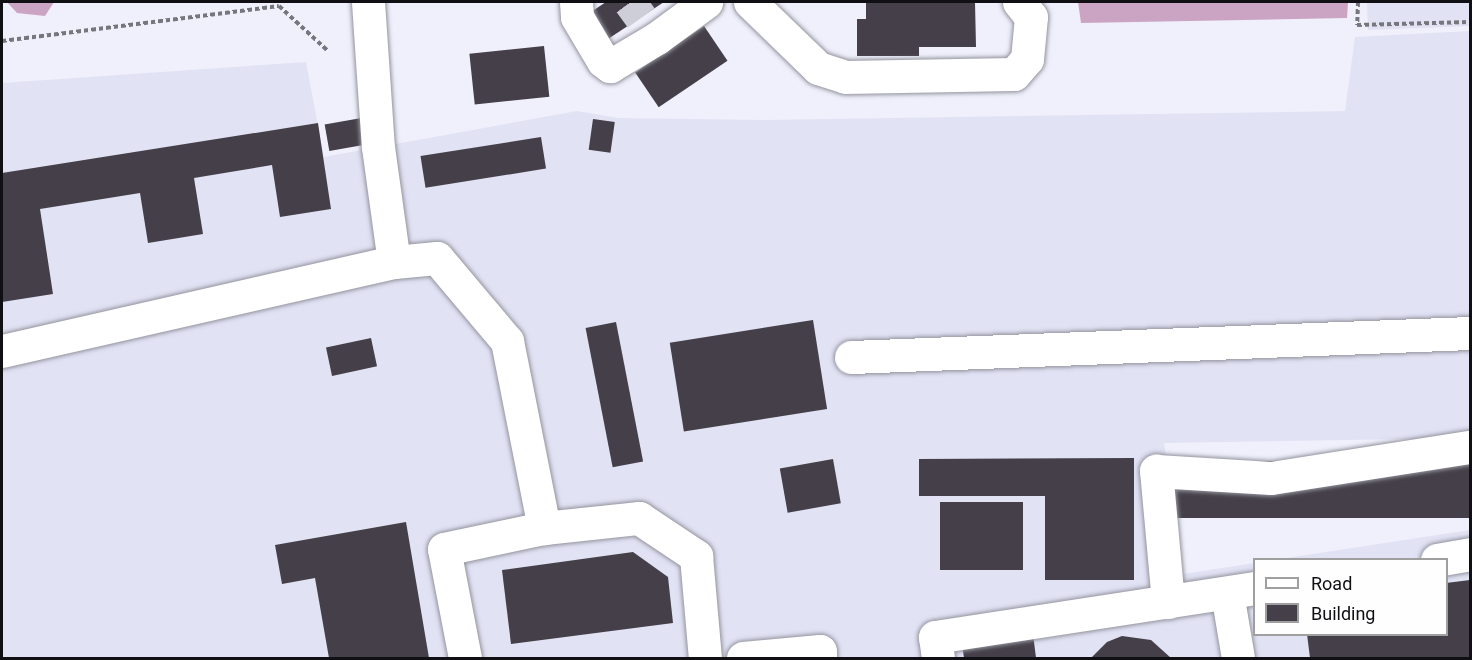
<!DOCTYPE html>
<style>
body{margin:0}
#map{position:relative;width:1472px;height:660px;overflow:hidden;background:#f0f0fc;font-family:Roboto,sans-serif}
div>[style]{position:absolute}
.built>*{inset:0;background:#e1e2f4}
.forest>*{inset:0;background:#cca4c3}
.building>*{inset:0;background:#443f48;transform-origin:0 0}
.minor-tunnel>*{height:33px;margin-top:-16.5px;transform-origin:0;background:repeating-linear-gradient(90deg,#ceced9 0 33px,transparent 0 49px)}
.path>*{height:4px;margin-top:-2px;transform-origin:0;background:repeating-linear-gradient(90deg,#76767d 0 4.5px,transparent 0 7.5px)}
.roads{filter:drop-shadow(0 0 2px #94949f) drop-shadow(0 0 2px #94949f)}
.minor>*{height:33px;margin:-16.5px;padding:0 16.5px;transform-origin:16.5px;border-radius:16.5px;background:#fff}
span{translate:-50% -50%;white-space:nowrap;text-align:center;line-height:1.15;-webkit-text-stroke:6px #fefefe;paint-order:stroke}
.frame{position:absolute;inset:0;border:3px solid #101014;pointer-events:none}
.legend{position:absolute;left:1253px;top:558px;width:195px;height:78px;box-sizing:border-box;background:#fefefe;border:2px solid #9f9fa0;margin:0;padding:8px 10px;list-style:none;font-size:18px;color:#101014}
.legend li{display:flex;align-items:center;gap:12px;height:30px}
.legend b{width:30px;border:2px solid #9f9fa0}
</style>
<div id="map">
<div class="built">
<i style="clip-path:polygon(1367px 2px,1470px 2px,1470px 26px,1368px 30px)"></i>
<i style="clip-path:polygon(1470px 31px,1470px 438px,1164px 443px,1183px 574px,1254px 563px,1254px 634px,1446px 634px,1446px 560px,1280px 559px,1470px 530px,1470px 658px,2px 658px,2px 83px,306px 62px,324px 157px,577px 111px,618px 118px,766px 120px,1345px 111px,1355px 37px)"></i>
</div>
<div class="forest">
<i style="clip-path:polygon(7px 2px,54px 2px,45px 16px,17px 13px)"></i>
<i style="clip-path:polygon(1078px 2px,1348px 2px,1347px 18px,1081px 23px)"></i>
</div>
<div class="building">
<i style="clip-path:polygon(606px 2px,664px 2px,605px 41px,588px 14px)"></i>
<i style="clip-path:polygon(866px 2px,975px 2px,976px 47px,919px 47px,919px 56px,857px 56px,857px 19px,866px 19px)"></i>
<i style="left:704px;top:26px;width:42px;height:83px;rotate:56deg"></i>
<i style="left:544px;top:46px;width:51px;height:75px;rotate:84deg"></i>
<i style="left:367px;top:117px;width:27px;height:43px;rotate:80deg"></i>
<i style="left:593px;top:119px;width:22px;height:31px;rotate:8deg"></i>
<i style="clip-path:polygon(318px 123px,331px 209px,280px 217px,272px 165px,194px 178px,203px 234px,148px 243px,140px 193px,40px 209px,53px 294px,2px 302px,2px 173px)"></i>
<i style="left:541px;top:137px;width:32px;height:122px;rotate:81deg"></i>
<i style="left:813px;top:320px;width:90px;height:145px;rotate:81deg"></i>
<i style="left:616px;top:322px;width:142px;height:31px;rotate:79deg"></i>
<i style="left:371px;top:338px;width:29px;height:46px;rotate:78deg"></i>
<i style="clip-path:polygon(1134px 458px,1134px 580px,1045px 580px,1045px 496px,919px 496px,919px 459px)"></i>
<i style="left:833px;top:459px;width:45px;height:54px;rotate:80deg"></i>
<i style="left:1470px;top:461px;width:57px;height:297px;rotate:90deg"></i>
<i style="left:940px;top:502px;width:83px;height:68px"></i>
<i style="clip-path:polygon(406px 522px,429px 658px,329px 658px,315px 578px,282px 584px,275px 545px)"></i>
<i style="clip-path:polygon(633px 552px,668px 577px,673px 623px,511px 644px,502px 570px)"></i>
<i style="clip-path:polygon(1470px 580px,1470px 658px,1310px 658px,1307px 634px,1446px 634px,1446px 583px)"></i>
<i style="clip-path:polygon(1033px 634px,1036px 658px,964px 658px,962px 644px)"></i>
<i style="clip-path:polygon(1122px 636px,1151px 640px,1171px 658px,1091px 658px,1107px 642px)"></i>
</div>
<div class="minor-tunnel">
<i style="left:630px;top:2px;width:19px;rotate:54deg"></i>
</div>
<div class="path">
<i style="left:1358px;top:2px;width:23px;rotate:92deg"></i>
<i style="left:1357px;top:25px;width:113px;rotate:-1.5deg"></i>
<i style="left:2px;top:41px;width:279px;rotate:-7.2deg"></i>
<i style="left:279px;top:6px;width:65px;rotate:42.5deg"></i>
</div>
<div class="roads">
<div class="minor">
<i style="left:368px;top:2px;width:145px;rotate:86.1deg"></i>
<i style="left:378px;top:147px;width:116px;rotate:82.1deg"></i>
<i style="left:576px;top:2px;width:15px;rotate:86deg"></i>
<i style="left:577px;top:17px;width:51px;rotate:59.4deg"></i>
<i style="left:603px;top:61px;width:9px;rotate:36deg"></i>
<i style="left:610px;top:66px;width:55px;rotate:-30.8deg"></i>
<i style="left:657px;top:38px;width:61px;rotate:-36.3deg"></i>
<i style="left:750px;top:2px;width:95px;rotate:44.1deg"></i>
<i style="left:818px;top:68px;width:28px;rotate:18deg"></i>
<i style="left:845px;top:77px;width:169px;rotate:-1deg"></i>
<i style="left:1014px;top:74px;width:20px;rotate:-49deg"></i>
<i style="left:1027px;top:59px;width:42px;rotate:-84.6deg"></i>
<i style="left:1031px;top:17px;width:19px;rotate:-129deg"></i>
<i style="left:2px;top:351px;width:402px;rotate:-12.8deg"></i>
<i style="left:394px;top:262px;width:43px;rotate:-5.3deg"></i>
<i style="left:437px;top:258px;width:109px;rotate:49.9deg"></i>
<i style="left:507px;top:341px;width:191px;rotate:78.8deg"></i>
<i style="left:544px;top:528px;width:96px;rotate:-6deg"></i>
<i style="left:639px;top:518px;width:69px;rotate:33.7deg"></i>
<i style="left:696px;top:556px;width:102px;rotate:85deg"></i>
<i style="left:851px;top:357px;width:619px;rotate:-2.22deg"></i>
<i style="left:1437px;top:560px;width:34px;rotate:-10deg"></i>
<i style="left:1227px;top:593px;width:66px;rotate:80.4deg"></i>
<i style="left:1168px;top:602px;width:132px;rotate:-95.2deg"></i>
<i style="left:1156px;top:471px;width:115px;rotate:3.5deg"></i>
<i style="left:1271px;top:478px;width:201px;rotate:-8.9deg"></i>
<i style="left:465px;top:658px;width:111px;rotate:-100.9deg"></i>
<i style="left:444px;top:549px;width:102px;rotate:-11.9deg"></i>
<i style="left:743px;top:658px;width:77px;rotate:-5.2deg"></i>
<i style="left:820px;top:651px;width:7px;rotate:90deg"></i>
<i style="left:938px;top:658px;width:21px;rotate:-98deg"></i>
<i style="left:935px;top:637px;width:323px;rotate:-8.7deg"></i>
</div>
</div>
<div class="frame"></div>
<ul class="legend">
<li><b style="height:8px;background:#fff"></b>Road</li>
<li><b style="height:16px;background:#443f48"></b>Building</li>
</ul>
</div>
